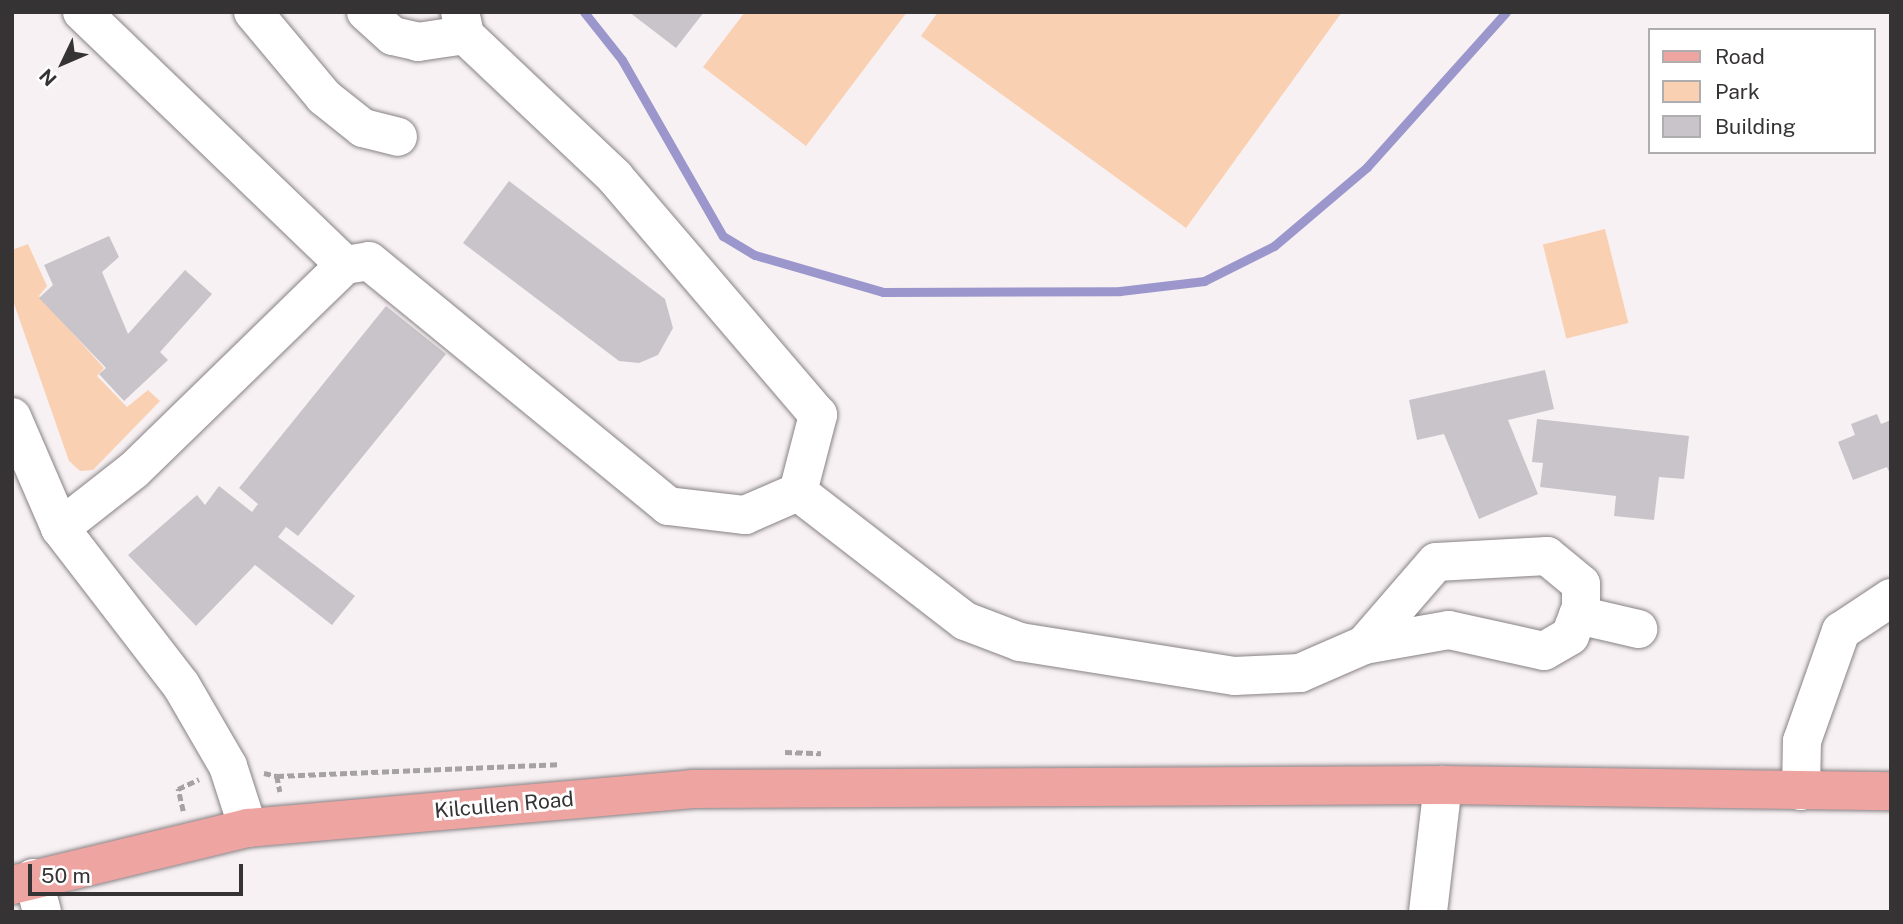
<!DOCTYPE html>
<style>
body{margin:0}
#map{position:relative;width:1903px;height:924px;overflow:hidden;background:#f7f1f3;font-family:"Public Sans",sans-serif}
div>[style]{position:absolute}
.green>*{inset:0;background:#fad0b3;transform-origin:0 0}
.stream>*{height:9px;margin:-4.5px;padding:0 4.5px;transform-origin:4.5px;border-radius:4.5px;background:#9b96cb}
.building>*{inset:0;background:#c8c4c9}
.path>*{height:4.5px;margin-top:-2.25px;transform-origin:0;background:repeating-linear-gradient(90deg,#a6a1a3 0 7px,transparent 0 10.5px)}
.roads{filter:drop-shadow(0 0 2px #888285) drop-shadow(0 0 2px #888285)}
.minor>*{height:38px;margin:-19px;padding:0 19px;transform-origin:19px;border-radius:19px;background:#fff}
.major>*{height:38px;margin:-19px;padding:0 19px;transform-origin:19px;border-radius:19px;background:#eea5a2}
span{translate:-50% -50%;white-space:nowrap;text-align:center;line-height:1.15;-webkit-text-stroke:6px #fff;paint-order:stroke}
.street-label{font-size:21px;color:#363334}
.frame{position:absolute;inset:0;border:14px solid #363334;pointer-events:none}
.legend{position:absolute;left:1648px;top:28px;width:228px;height:126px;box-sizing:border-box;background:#fff;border:2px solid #afadae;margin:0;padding:9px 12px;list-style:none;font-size:21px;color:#363334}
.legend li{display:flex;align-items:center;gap:14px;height:35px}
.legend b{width:35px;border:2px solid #afadae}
.north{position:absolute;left:28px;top:28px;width:70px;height:70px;-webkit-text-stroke:5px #fff;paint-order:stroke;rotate:226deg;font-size:19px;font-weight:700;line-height:28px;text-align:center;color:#363334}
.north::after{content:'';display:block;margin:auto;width:24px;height:32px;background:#363334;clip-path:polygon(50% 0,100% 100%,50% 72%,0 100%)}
.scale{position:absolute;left:28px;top:864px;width:215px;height:32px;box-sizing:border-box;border:4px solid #363334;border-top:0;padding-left:9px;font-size:21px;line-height:24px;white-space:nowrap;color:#363334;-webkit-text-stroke:5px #fff;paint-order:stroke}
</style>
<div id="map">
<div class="green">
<i style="clip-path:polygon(745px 12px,907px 12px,806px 146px,703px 67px)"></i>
<i style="clip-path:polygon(938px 12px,1342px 12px,1186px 228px,921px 36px)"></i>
<i style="left:1605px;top:229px;width:97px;height:64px;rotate:76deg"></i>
<i style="clip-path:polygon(28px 244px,47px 286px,39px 296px,104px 368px,97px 376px,127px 407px,148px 390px,160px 401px,93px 470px,80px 471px,69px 461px,12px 298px,12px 250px)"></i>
</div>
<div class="stream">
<i style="left:584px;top:12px;width:61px;rotate:51.6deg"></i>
<i style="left:622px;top:60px;width:203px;rotate:60.2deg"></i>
<i style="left:723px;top:236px;width:37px;rotate:31deg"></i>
<i style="left:755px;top:255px;width:133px;rotate:16.1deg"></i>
<i style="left:883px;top:292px;width:237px;rotate:-0.2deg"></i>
<i style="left:1120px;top:291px;width:85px;rotate:-6.8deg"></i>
<i style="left:1204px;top:281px;width:78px;rotate:-26.6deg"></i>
<i style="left:1274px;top:246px;width:122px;rotate:-40.3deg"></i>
<i style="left:1367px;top:167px;width:208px;rotate:-48.1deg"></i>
</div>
<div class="building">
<i style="clip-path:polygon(629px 12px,704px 12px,676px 48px)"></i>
<i style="clip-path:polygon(509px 181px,665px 299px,673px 328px,658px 355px,639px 363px,619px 361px,463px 243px)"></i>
<i style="clip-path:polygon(109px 236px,119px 257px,102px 272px,128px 334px,185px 270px,212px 294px,160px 352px,168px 360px,124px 401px,99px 374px,106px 368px,39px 298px,53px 285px,44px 265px)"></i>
<i style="clip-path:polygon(386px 306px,446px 354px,298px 536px,286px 527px,278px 537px,355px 596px,332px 625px,255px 565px,196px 626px,128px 555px,197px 495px,205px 505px,219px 486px,252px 512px,258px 504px,239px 488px)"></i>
<i style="clip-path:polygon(1545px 370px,1554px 409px,1508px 420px,1538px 494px,1479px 519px,1444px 434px,1417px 440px,1409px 400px)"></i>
<i style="clip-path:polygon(1877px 414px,1881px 424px,1891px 420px,1891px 476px,1887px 467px,1853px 480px,1838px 442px,1855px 435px,1851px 424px)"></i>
<i style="clip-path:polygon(1537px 419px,1689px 436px,1684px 479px,1659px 477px,1654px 520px,1614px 516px,1616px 496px,1540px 487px,1543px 463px,1532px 462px)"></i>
</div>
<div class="path">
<i style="left:785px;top:752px;width:36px;rotate:2deg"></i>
<i style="left:264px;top:773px;width:13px;rotate:13deg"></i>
<i style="left:277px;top:776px;width:16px;rotate:79deg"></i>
<i style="left:277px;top:776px;width:282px;rotate:-2.4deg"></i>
<i style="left:183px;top:811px;width:23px;rotate:-103deg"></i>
<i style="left:178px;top:789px;width:23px;rotate:-25deg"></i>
</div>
<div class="roads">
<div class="minor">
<i style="left:253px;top:12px;width:111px;rotate:50.1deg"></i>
<i style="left:324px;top:97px;width:50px;rotate:38.5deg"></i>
<i style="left:363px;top:128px;width:36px;rotate:14deg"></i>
<i style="left:366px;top:12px;width:36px;rotate:42deg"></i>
<i style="left:393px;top:36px;width:26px;rotate:13deg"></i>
<i style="left:418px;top:42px;width:48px;rotate:-8.5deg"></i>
<i style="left:345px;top:265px;width:24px;rotate:-9deg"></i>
<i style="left:369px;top:261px;width:387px;rotate:39.3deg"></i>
<i style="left:668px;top:506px;width:78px;rotate:6.7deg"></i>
<i style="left:745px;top:515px;width:58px;rotate:-23.5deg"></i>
<i style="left:798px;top:492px;width:80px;rotate:-75.4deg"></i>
<i style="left:818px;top:415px;width:313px;rotate:-130.5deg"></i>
<i style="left:615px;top:177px;width:207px;rotate:-136.6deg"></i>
<i style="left:465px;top:35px;width:24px;rotate:-102deg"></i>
<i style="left:12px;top:417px;width:121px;rotate:66.6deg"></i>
<i style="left:60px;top:528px;width:198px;rotate:52.4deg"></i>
<i style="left:181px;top:685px;width:94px;rotate:59.9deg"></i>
<i style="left:228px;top:766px;width:65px;rotate:72.1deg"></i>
<i style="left:798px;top:492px;width:211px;rotate:37.7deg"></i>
<i style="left:965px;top:621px;width:59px;rotate:20.9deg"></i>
<i style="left:1020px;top:642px;width:217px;rotate:9deg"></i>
<i style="left:1234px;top:676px;width:66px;rotate:-2.6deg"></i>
<i style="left:1300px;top:673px;width:70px;rotate:-23.6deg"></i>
<i style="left:1364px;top:645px;width:86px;rotate:-10deg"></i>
<i style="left:1449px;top:630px;width:97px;rotate:12.5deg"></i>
<i style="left:1544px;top:651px;width:30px;rotate:-30deg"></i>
<i style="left:1570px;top:636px;width:30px;rotate:-69deg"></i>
<i style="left:1581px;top:608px;width:24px;rotate:-90deg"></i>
<i style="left:1581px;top:584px;width:44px;rotate:-140.5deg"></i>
<i style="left:1547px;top:556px;width:111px;rotate:176.9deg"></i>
<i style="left:1436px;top:562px;width:110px;rotate:130.9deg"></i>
<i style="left:60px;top:528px;width:94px;rotate:-38.1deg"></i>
<i style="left:134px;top:470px;width:294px;rotate:-44.2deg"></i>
<i style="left:345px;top:265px;width:365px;rotate:-136.1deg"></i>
<i style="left:1578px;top:615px;width:62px;rotate:13.1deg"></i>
<i style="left:1801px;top:791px;width:50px;rotate:-88.9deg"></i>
<i style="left:1802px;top:741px;width:117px;rotate:-70.5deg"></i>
<i style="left:1841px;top:631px;width:60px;rotate:-33.4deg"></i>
<i style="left:33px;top:878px;width:35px;rotate:75deg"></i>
<i style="left:1428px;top:912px;width:128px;rotate:-83.3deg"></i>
</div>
<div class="major">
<i style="left:12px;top:885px;width:243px;rotate:-13.6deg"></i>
<i style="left:248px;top:828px;width:445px;rotate:-5deg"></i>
<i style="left:691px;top:789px;width:752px;rotate:-0.3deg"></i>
<i style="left:1443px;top:785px;width:448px;rotate:0.8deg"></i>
</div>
</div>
<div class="street-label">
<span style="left:504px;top:805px;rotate:-5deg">Kilcullen Road</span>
</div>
<div class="frame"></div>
<ul class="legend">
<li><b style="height:9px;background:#eea5a2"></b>Road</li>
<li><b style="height:19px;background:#fad0b3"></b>Park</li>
<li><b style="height:19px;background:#c8c4c9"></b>Building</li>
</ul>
<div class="north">N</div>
<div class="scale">50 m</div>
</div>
